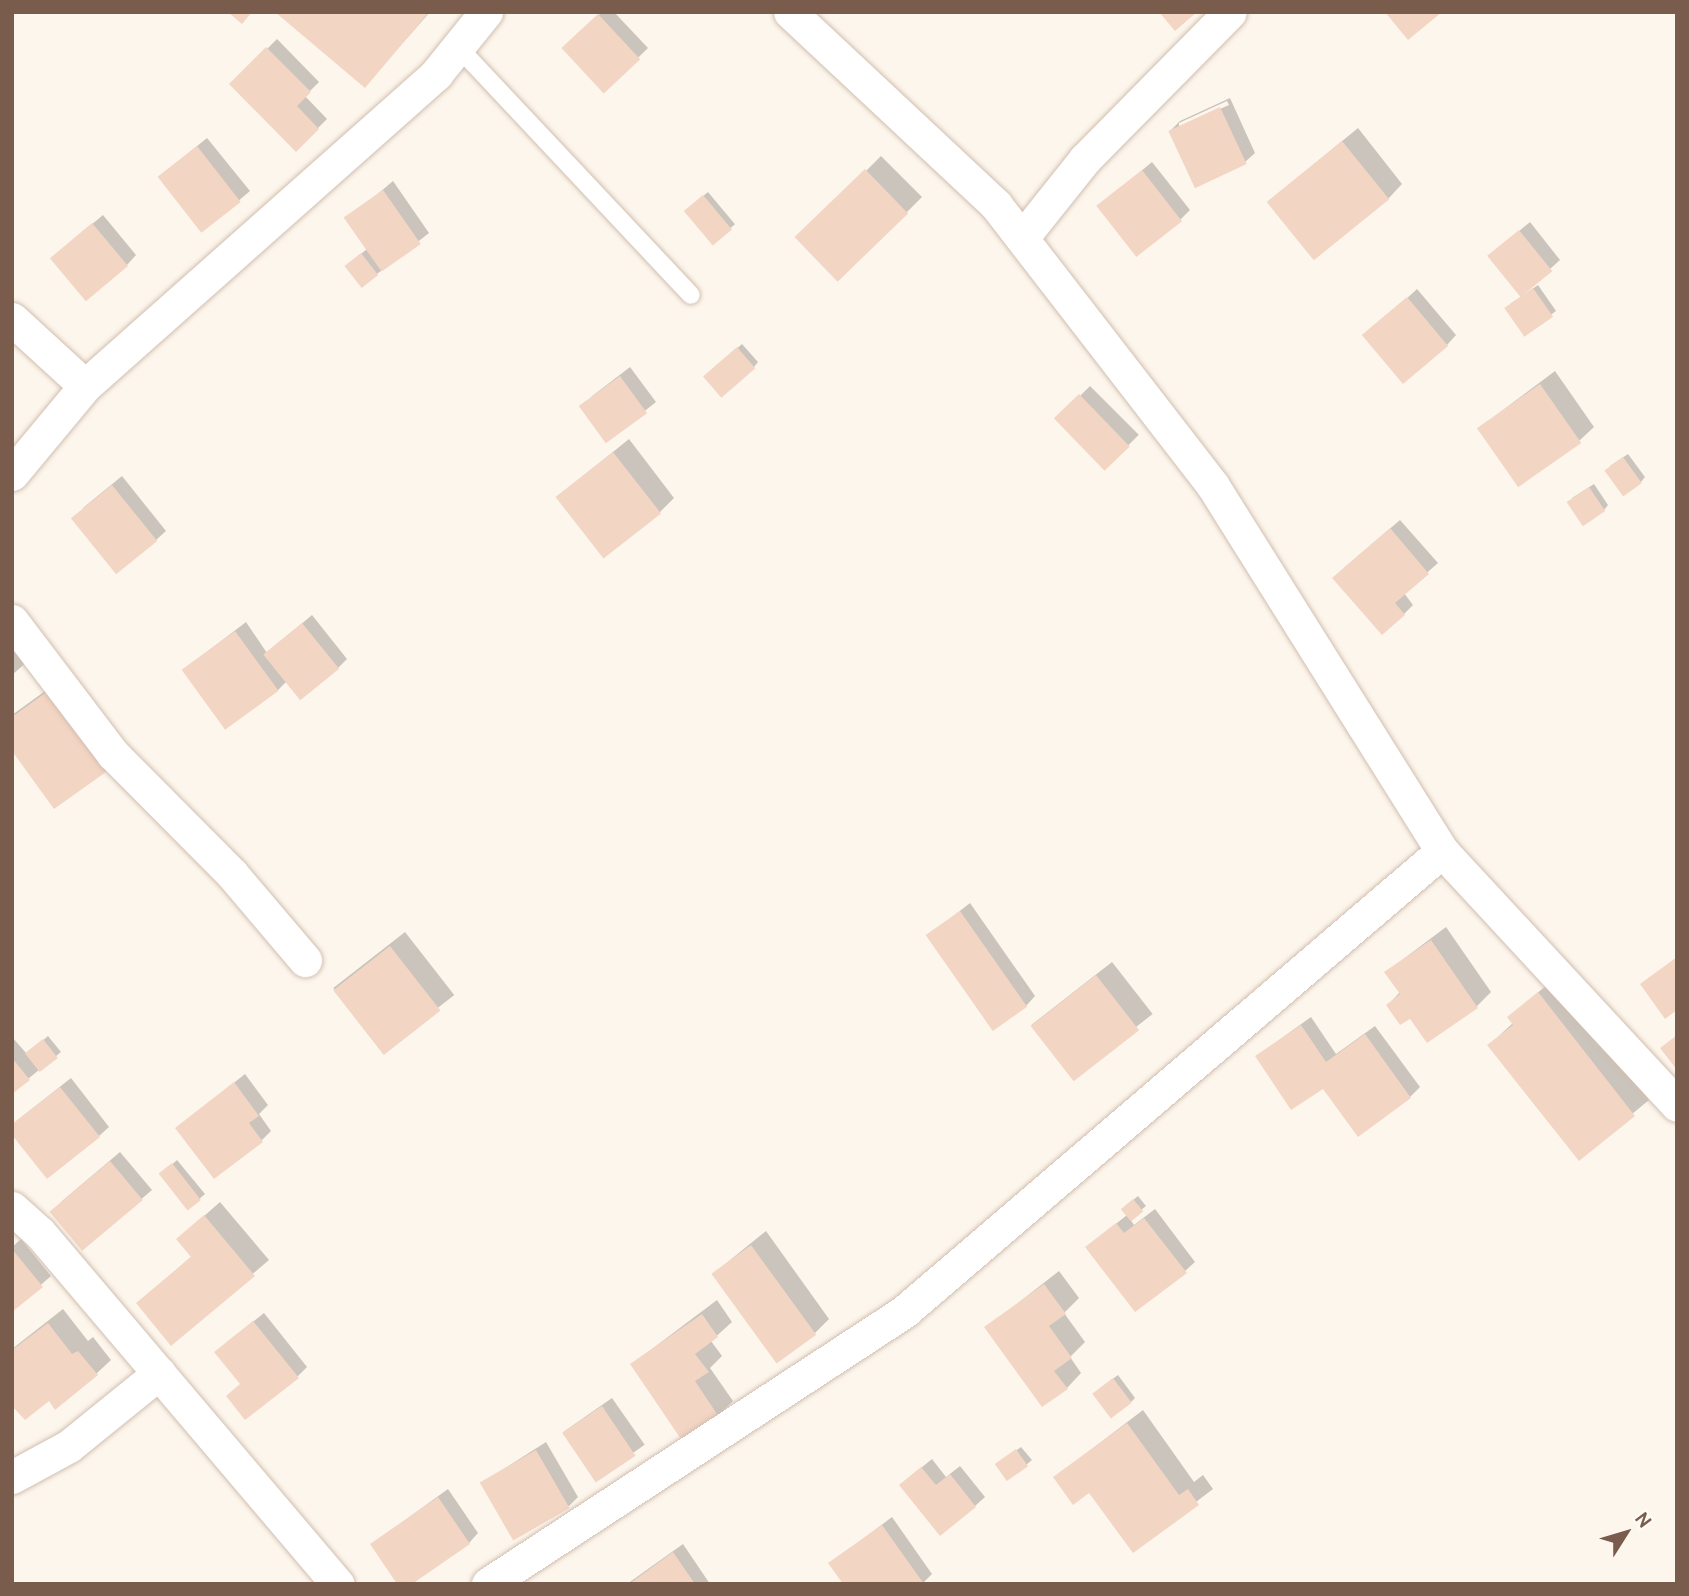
<!DOCTYPE html>
<style>
body{margin:0}
#map{position:relative;width:1689px;height:1596px;overflow:hidden;background:#fdf6ec;font-family:Cabin,sans-serif}
div>[style]{position:absolute}
.shadow>*{inset:0;background:#0003;transform-origin:0 0}
.building>*{inset:0;background:#f3d5c3;transform-origin:0 0}
.roads{filter:drop-shadow(0 0 2px #d1beb0) drop-shadow(0 0 2px #d1beb0)}
.service>*{height:18px;margin:-9px;padding:0 9px;transform-origin:9px;border-radius:9px;background:#fff}
.minor>*{height:33px;margin:-16.5px;padding:0 16.5px;transform-origin:16.5px;border-radius:16.5px;background:#fff}
span{translate:-50% -50%;white-space:nowrap;text-align:center;line-height:1.15;-webkit-text-stroke:5px #fffaf3;paint-order:stroke}
.frame{position:absolute;inset:0;border:14px solid #7a5c4d;pointer-events:none}
.north{position:absolute;left:1591px;top:1498px;width:70px;height:70px;-webkit-text-stroke:5px #fffaf3;paint-order:stroke;rotate:53deg;font-size:19px;font-weight:700;line-height:28px;text-align:center;color:#7a5c4d}
.north::after{content:'';display:block;margin:auto;width:24px;height:32px;background:#7a5c4d;clip-path:polygon(50% 0,100% 100%,50% 72%,0 100%)}
</style>
<div id="map">
<div class="shadow">
<i style="clip-path:polygon(278px 12px,430px 12px,365px 86px)"></i>
<i style="clip-path:polygon(602px 12px,614px 12px,648px 48px,604px 91px,573px 39px)"></i>
<i style="clip-path:polygon(277px 39px,319px 82px,305px 96px,327px 119px,296px 150px,232px 84px)"></i>
<i style="clip-path:polygon(evenodd,1230px 98px,1255px 153px,1245px 162px,1170px 131px,1180px 121px,1230px 98px,1227px 101px,1229px 105px,1179px 127px,1179px 123px,1227px 101px)"></i>
<i style="clip-path:polygon(1358px 128px,1402px 184px,1388px 199px,1268px 202px)"></i>
<i style="clip-path:polygon(207px 138px,250px 191px,203px 231px,170px 168px)"></i>
<i style="left:881px;top:156px;width:58px;height:117px;rotate:45deg"></i>
<i style="clip-path:polygon(1152px 162px,1190px 210px,1180px 220px,1099px 206px)"></i>
<i style="clip-path:polygon(393px 181px,429px 233px,377px 274px,351px 262px,367px 249px,347px 220px)"></i>
<i style="left:708px;top:192px;width:42px;height:28px;rotate:50deg"></i>
<i style="clip-path:polygon(103px 215px,136px 255px,127px 265px,62px 249px)"></i>
<i style="clip-path:polygon(1530px 222px,1560px 260px,1550px 269px,1489px 256px)"></i>
<i style="clip-path:polygon(1538px 285px,1556px 311px,1525px 334px,1510px 304px)"></i>
<i style="clip-path:polygon(1417px 289px,1456px 335px,1447px 345px,1376px 327px)"></i>
<i style="clip-path:polygon(742px 344px,758px 362px,754px 367px,710px 372px)"></i>
<i style="clip-path:polygon(630px 367px,656px 402px,607px 441px,591px 397px)"></i>
<i style="clip-path:polygon(1555px 371px,1594px 427px,1579px 441px,1479px 428px)"></i>
<i style="left:1090px;top:386px;width:69px;height:46px;rotate:45deg"></i>
<i style="clip-path:polygon(629px 439px,674px 498px,660px 512px,557px 497px)"></i>
<i style="clip-path:polygon(1628px 454px,1645px 477px,1641px 482px,1610px 466px)"></i>
<i style="clip-path:polygon(122px 476px,166px 531px,156px 540px,83px 508px)"></i>
<i style="clip-path:polygon(1594px 484px,1608px 505px,1604px 510px,1572px 498px)"></i>
<i style="clip-path:polygon(1400px 520px,1438px 563px,1404px 593px,1413px 605px,1404px 614px,1344px 568px)"></i>
<i style="clip-path:polygon(312px 615px,347px 659px,338px 668px,287px 681px,278px 690px,183px 670px,246px 622px,267px 653px)"></i>
<i style="clip-path:polygon(12px 641px,28px 661px,12px 675px)"></i>
<i style="clip-path:polygon(63px 678px,119px 756px,105px 770px,12px 748px,12px 715px)"></i>
<i style="clip-path:polygon(970px 903px,1035px 996px,1026px 1006px,928px 936px)"></i>
<i style="clip-path:polygon(1446px 927px,1491px 992px,1476px 1007px,1410px 1016px,1388px 1005px,1400px 992px,1386px 972px)"></i>
<i style="left:405px;top:932px;width:80px;height:91px;rotate:52deg"></i>
<i style="left:1112px;top:962px;width:66px;height:102px;rotate:52deg"></i>
<i style="clip-path:polygon(1554px 979px,1649px 1100px,1579px 1158px,1489px 1045px,1513px 1023px,1509px 1017px)"></i>
<i style="clip-path:polygon(1311px 1017px,1336px 1054px,1375px 1026px,1420px 1087px,1410px 1097px,1323px 1087px,1257px 1056px)"></i>
<i style="clip-path:polygon(48px 1036px,61px 1052px,12px 1092px,12px 1037px,27px 1054px)"></i>
<i style="clip-path:polygon(245px 1074px,268px 1105px,259px 1114px,271px 1131px,262px 1140px,177px 1128px)"></i>
<i style="clip-path:polygon(71px 1078px,109px 1127px,99px 1136px,19px 1119px)"></i>
<i style="clip-path:polygon(120px 1152px,152px 1190px,83px 1249px,61px 1202px)"></i>
<i style="clip-path:polygon(177px 1160px,205px 1194px,189px 1208px,166px 1170px)"></i>
<i style="clip-path:polygon(1138px 1196px,1146px 1206px,1130px 1219px,1134px 1225px,1155px 1209px,1195px 1262px,1185px 1271px,1087px 1247px,1127px 1215px,1127px 1205px)"></i>
<i style="clip-path:polygon(220px 1202px,269px 1260px,172px 1343px,138px 1303px,192px 1256px,178px 1239px)"></i>
<i style="clip-path:polygon(766px 1231px,829px 1319px,814px 1334px,713px 1274px)"></i>
<i style="clip-path:polygon(21px 1239px,51px 1276px,12px 1310px,12px 1247px)"></i>
<i style="clip-path:polygon(1059px 1271px,1079px 1298px,1064px 1313px,1085px 1342px,1070px 1357px,1081px 1373px,1067px 1388px,987px 1327px)"></i>
<i style="clip-path:polygon(717px 1300px,732px 1322px,711px 1341px,722px 1356px,710px 1368px,733px 1401px,718px 1416px,632px 1364px)"></i>
<i style="clip-path:polygon(63px 1309px,88px 1341px,93px 1337px,111px 1360px,96px 1374px,50px 1398px,12px 1404px,12px 1349px)"></i>
<i style="clip-path:polygon(264px 1313px,307px 1367px,297px 1377px,241px 1383px,226px 1343px)"></i>
<i style="clip-path:polygon(1118px 1375px,1135px 1398px,1131px 1402px,1099px 1389px)"></i>
<i style="left:612px;top:1398px;width:57px;height:59px;rotate:55deg"></i>
<i style="clip-path:polygon(1143px 1410px,1194px 1482px,1203px 1475px,1213px 1489px,1133px 1550px,1090px 1490px,1055px 1477px)"></i>
<i style="clip-path:polygon(546px 1442px,578px 1497px,569px 1506px,482px 1483px)"></i>
<i style="clip-path:polygon(1021px 1447px,1032px 1460px,1009px 1479px,1002px 1461px)"></i>
<i style="clip-path:polygon(932px 1459px,946px 1477px,960px 1466px,985px 1497px,975px 1506px,911px 1476px)"></i>
<i style="clip-path:polygon(448px 1489px,478px 1533px,469px 1543px,372px 1544px)"></i>
<i style="clip-path:polygon(892px 1517px,932px 1574px,922px 1584px,831px 1563px)"></i>
<i style="clip-path:polygon(683px 1544px,710px 1584px,627px 1584px)"></i>
</div>
<div class="building">
<i style="clip-path:polygon(228px 12px,252px 12px,242px 24px)"></i>
<i style="clip-path:polygon(275px 12px,429px 12px,365px 88px)"></i>
<i style="clip-path:polygon(1159px 12px,1197px 12px,1175px 31px)"></i>
<i style="clip-path:polygon(1385px 12px,1442px 12px,1408px 40px)"></i>
<i style="left:598px;top:14px;width:62px;height:50px;rotate:47deg"></i>
<i style="clip-path:polygon(266px 47px,311px 92px,297px 106px,319px 129px,296px 152px,229px 84px)"></i>
<i style="left:1220px;top:107px;width:63px;height:57px;rotate:65deg"></i>
<i style="left:1342px;top:141px;width:75px;height:97px;rotate:51deg"></i>
<i style="left:197px;top:146px;width:71px;height:50px;rotate:52deg"></i>
<i style="left:865px;top:169px;width:62px;height:98px;rotate:46deg"></i>
<i style="left:1142px;top:170px;width:65px;height:58px;rotate:52deg"></i>
<i style="left:383px;top:190px;width:66px;height:48px;rotate:55deg"></i>
<i style="left:703px;top:195px;width:45px;height:25px;rotate:50deg"></i>
<i style="left:92px;top:223px;width:56px;height:55px;rotate:50deg"></i>
<i style="left:1519px;top:230px;width:53px;height:41px;rotate:51deg"></i>
<i style="left:361px;top:253px;width:28px;height:21px;rotate:52deg"></i>
<i style="left:1533px;top:288px;width:35px;height:35px;rotate:55deg"></i>
<i style="left:1407px;top:297px;width:64px;height:59px;rotate:50deg"></i>
<i style="left:737px;top:347px;width:28px;height:45px;rotate:49deg"></i>
<i style="left:620px;top:376px;width:46px;height:51px;rotate:54deg"></i>
<i style="left:1540px;top:384px;width:72px;height:77px;rotate:55deg"></i>
<i style="left:1079px;top:394px;width:73px;height:35px;rotate:46deg"></i>
<i style="left:613px;top:452px;width:78px;height:73px;rotate:52deg"></i>
<i style="left:1623px;top:457px;width:32px;height:23px;rotate:54deg"></i>
<i style="left:112px;top:485px;width:72px;height:53px;rotate:51deg"></i>
<i style="left:1589px;top:487px;width:29px;height:27px;rotate:56deg"></i>
<i style="clip-path:polygon(1390px 528px,1429px 574px,1395px 603px,1405px 615px,1382px 635px,1332px 578px)"></i>
<i style="left:302px;top:623px;width:59px;height:50px;rotate:51deg"></i>
<i style="left:235px;top:631px;width:74px;height:66px;rotate:54deg"></i>
<i style="clip-path:polygon(48px 691px,106px 772px,54px 809px,12px 751px,12px 717px)"></i>
<i style="left:960px;top:911px;width:117px;height:42px;rotate:55deg"></i>
<i style="clip-path:polygon(1431px 940px,1478px 1008px,1427px 1043px,1410px 1019px,1400px 1025px,1386px 1005px,1400px 994px,1384px 972px)"></i>
<i style="left:390px;top:946px;width:82px;height:72px;rotate:52deg"></i>
<i style="clip-path:polygon(1677px 957px,1677px 1010px,1665px 1019px,1640px 984px)"></i>
<i style="left:1096px;top:975px;width:70px;height:83px;rotate:52deg"></i>
<i style="clip-path:polygon(1538px 992px,1635px 1116px,1579px 1161px,1487px 1045px,1513px 1025px,1507px 1017px)"></i>
<i style="clip-path:polygon(1301px 1025px,1326px 1062px,1365px 1034px,1411px 1098px,1358px 1137px,1323px 1089px,1291px 1110px,1255px 1056px)"></i>
<i style="clip-path:polygon(1677px 1035px,1677px 1070px,1660px 1048px)"></i>
<i style="left:43px;top:1039px;width:24px;height:23px;rotate:52deg"></i>
<i style="clip-path:polygon(12px 1058px,30px 1080px,12px 1094px)"></i>
<i style="clip-path:polygon(234px 1082px,259px 1116px,249px 1123px,263px 1142px,214px 1179px,175px 1128px)"></i>
<i style="clip-path:polygon(60px 1087px,100px 1137px,47px 1179px,12px 1135px,12px 1124px)"></i>
<i style="left:110px;top:1161px;width:51px;height:79px;rotate:50deg"></i>
<i style="left:172px;top:1163px;width:47px;height:17px;rotate:52deg"></i>
<i style="left:1133px;top:1199px;width:16px;height:16px;rotate:50deg"></i>
<i style="clip-path:polygon(204px 1215px,255px 1276px,171px 1346px,136px 1303px,191px 1257px,176px 1239px)"></i>
<i style="clip-path:polygon(1144px 1218px,1187px 1273px,1135px 1312px,1085px 1247px,1116px 1223px,1124px 1233px)"></i>
<i style="left:751px;top:1245px;width:111px;height:49px;rotate:54deg"></i>
<i style="clip-path:polygon(12px 1249px,43px 1287px,12px 1312px)"></i>
<i style="clip-path:polygon(1044px 1284px,1066px 1314px,1049px 1326px,1072px 1358px,1054px 1371px,1068px 1389px,1042px 1407px,984px 1327px)"></i>
<i style="clip-path:polygon(702px 1314px,718px 1337px,695px 1354px,709px 1372px,695px 1381px,719px 1417px,683px 1442px,630px 1364px)"></i>
<i style="clip-path:polygon(253px 1321px,299px 1378px,245px 1420px,226px 1396px,240px 1384px,214px 1352px)"></i>
<i style="clip-path:polygon(48px 1323px,72px 1354px,78px 1351px,98px 1375px,55px 1410px,49px 1401px,25px 1420px,12px 1406px,12px 1350px)"></i>
<i style="left:1113px;top:1378px;width:31px;height:26px;rotate:53deg"></i>
<i style="left:602px;top:1406px;width:60px;height:48px;rotate:56deg"></i>
<i style="clip-path:polygon(1127px 1423px,1179px 1495px,1188px 1489px,1199px 1505px,1133px 1553px,1089px 1493px,1073px 1505px,1053px 1477px)"></i>
<i style="left:1016px;top:1449px;width:21px;height:26px;rotate:55deg"></i>
<i style="left:536px;top:1450px;width:67px;height:65px;rotate:60deg"></i>
<i style="clip-path:polygon(921px 1467px,936px 1485px,950px 1474px,976px 1507px,940px 1536px,899px 1485px)"></i>
<i style="clip-path:polygon(438px 1497px,470px 1544px,412px 1584px,397px 1584px,370px 1544px)"></i>
<i style="clip-path:polygon(882px 1525px,924px 1584px,843px 1584px,828px 1563px)"></i>
<i style="clip-path:polygon(673px 1552px,695px 1584px,629px 1584px)"></i>
</div>
<div class="roads">
<div class="service">
<i style="left:458px;top:47px;width:340px;rotate:46.8deg"></i>
</div>
<div class="minor">
<i style="left:790px;top:12px;width:282px;rotate:43.1deg"></i>
<i style="left:996px;top:205px;width:355px;rotate:52.3deg"></i>
<i style="left:1213px;top:486px;width:431px;rotate:57.9deg"></i>
<i style="left:1442px;top:851px;width:346px;rotate:47.2deg"></i>
<i style="left:1022px;top:238px;width:101px;rotate:-51.4deg"></i>
<i style="left:1085px;top:159px;width:206px;rotate:-45.4deg"></i>
<i style="left:12px;top:319px;width:99px;rotate:42.5deg"></i>
<i style="left:12px;top:474px;width:114px;rotate:-50.3deg"></i>
<i style="left:85px;top:386px;width:470px;rotate:-41.6deg"></i>
<i style="left:436px;top:74px;width:80px;rotate:-51.1deg"></i>
<i style="left:12px;top:621px;width:167px;rotate:52.8deg"></i>
<i style="left:113px;top:754px;width:169px;rotate:45.2deg"></i>
<i style="left:232px;top:874px;width:113px;rotate:49.7deg"></i>
<i style="left:12px;top:1208px;width:36px;rotate:42deg"></i>
<i style="left:39px;top:1232px;width:462px;rotate:49.7deg"></i>
<i style="left:12px;top:1477px;width:65px;rotate:-28.5deg"></i>
<i style="left:69px;top:1446px;width:116px;rotate:-39deg"></i>
<i style="left:488px;top:1584px;width:500px;rotate:-33.2deg"></i>
<i style="left:906px;top:1310px;width:706px;rotate:-40.57deg"></i>
</div>
</div>
<div class="frame"></div>
<div class="north">N</div>
</div>
